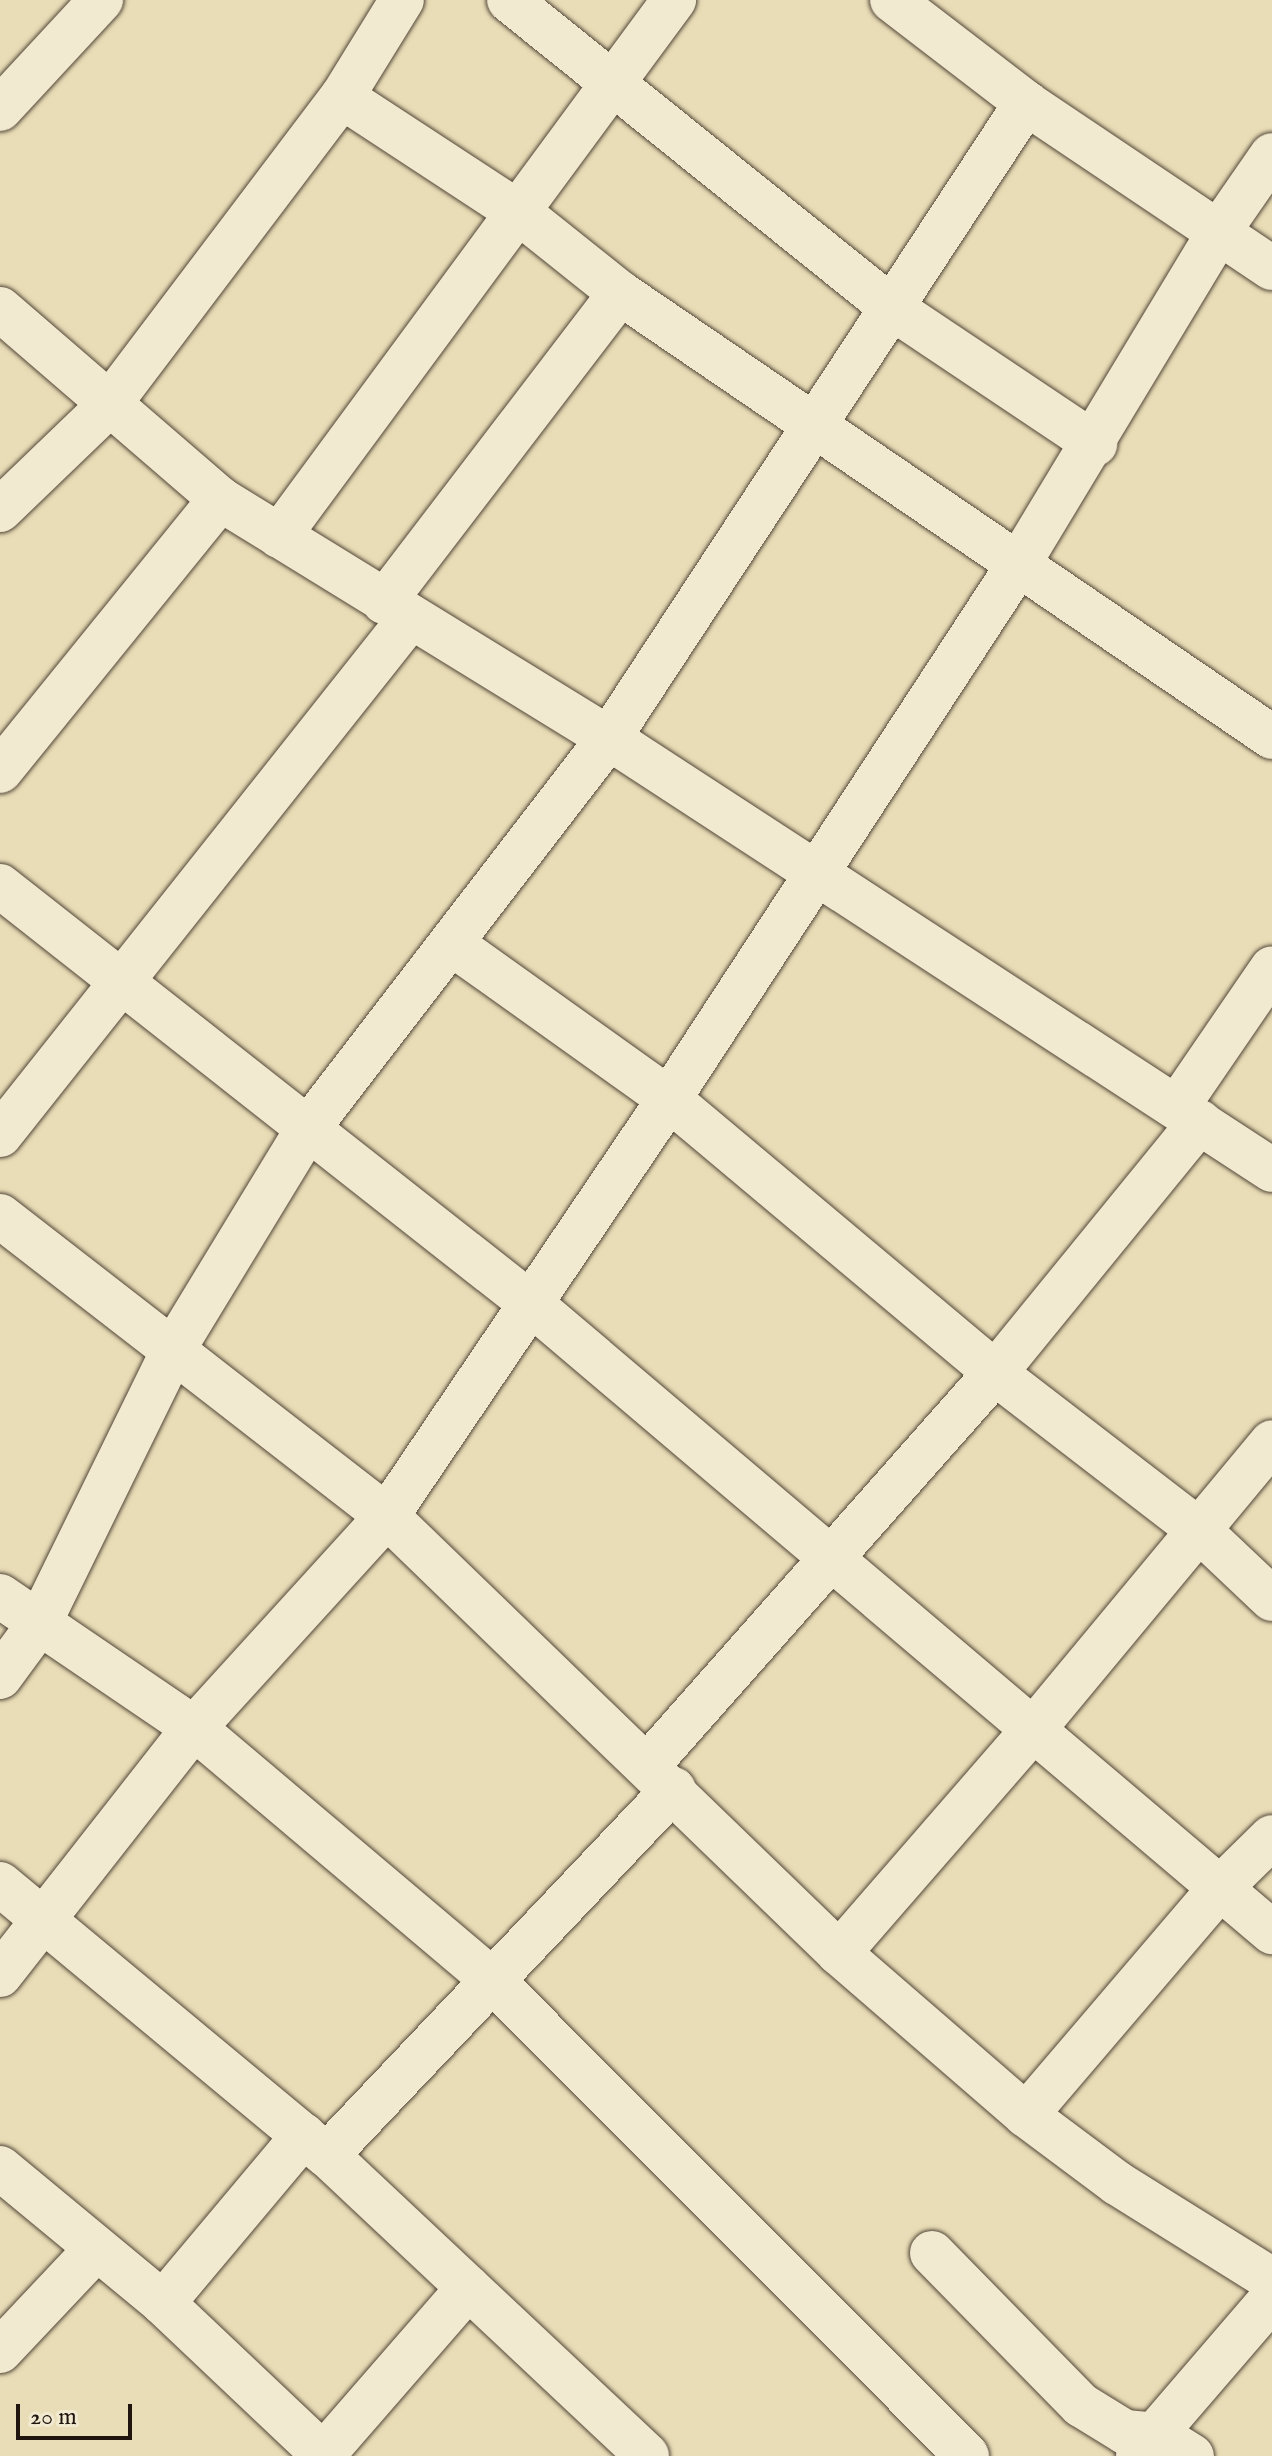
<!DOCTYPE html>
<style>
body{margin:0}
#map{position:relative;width:1272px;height:2456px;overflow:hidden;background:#e9ddb7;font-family:"IM FELL English",serif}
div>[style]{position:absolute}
.roads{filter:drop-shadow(0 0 2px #524638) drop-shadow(0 0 2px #524638)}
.street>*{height:44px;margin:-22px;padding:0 22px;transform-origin:22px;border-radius:22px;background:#f1e9d0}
span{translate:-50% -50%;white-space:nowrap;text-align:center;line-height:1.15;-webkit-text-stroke:6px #f1e9d0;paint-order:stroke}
.scale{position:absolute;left:16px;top:2404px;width:116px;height:36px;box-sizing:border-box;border:4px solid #20140e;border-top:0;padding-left:10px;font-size:24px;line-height:28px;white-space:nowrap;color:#20140e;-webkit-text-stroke:6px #f1e9d0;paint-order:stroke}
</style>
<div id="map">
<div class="roads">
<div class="street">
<i style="left:509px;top:0;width:495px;rotate:38.8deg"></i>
<i style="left:895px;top:310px;width:241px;rotate:33.8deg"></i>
<i style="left:892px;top:0;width:169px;rotate:37.5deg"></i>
<i style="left:1026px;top:103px;width:296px;rotate:33.9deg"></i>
<i style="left:342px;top:97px;width:214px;rotate:33.2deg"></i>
<i style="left:521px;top:214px;width:127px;rotate:38.6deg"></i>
<i style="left:620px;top:293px;width:789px;rotate:34.25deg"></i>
<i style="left:0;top:109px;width:149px;rotate:-47.2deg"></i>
<i style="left:0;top:309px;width:291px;rotate:40.8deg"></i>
<i style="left:220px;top:499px;width:457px;rotate:31.6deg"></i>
<i style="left:609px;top:738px;width:791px;rotate:33.09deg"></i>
<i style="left:0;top:510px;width:150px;rotate:-43.9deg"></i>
<i style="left:108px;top:406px;width:388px;rotate:-52.9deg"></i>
<i style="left:342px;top:97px;width:114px;rotate:-58.3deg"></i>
<i style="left:279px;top:536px;width:666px;rotate:-53.61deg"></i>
<i style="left:384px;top:602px;width:389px;rotate:-52.6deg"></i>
<i style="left:0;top:771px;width:350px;rotate:-51deg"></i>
<i style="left:0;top:886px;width:674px;rotate:38.2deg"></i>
<i style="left:530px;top:1303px;width:973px;rotate:40.29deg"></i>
<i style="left:452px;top:944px;width:267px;rotate:35.5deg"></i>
<i style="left:669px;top:1099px;width:426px;rotate:40deg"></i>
<i style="left:995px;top:1373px;width:259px;rotate:37.6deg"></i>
<i style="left:1200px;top:1531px;width:99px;rotate:43.4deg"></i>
<i style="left:1177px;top:1107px;width:168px;rotate:-55.6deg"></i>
<i style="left:0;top:1135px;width:660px;rotate:-51.58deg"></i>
<i style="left:0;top:1216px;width:490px;rotate:37.8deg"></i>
<i style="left:387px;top:1516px;width:629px;rotate:44.03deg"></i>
<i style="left:839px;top:1953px;width:247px;rotate:40.9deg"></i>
<i style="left:1026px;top:2115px;width:114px;rotate:36.8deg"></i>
<i style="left:1117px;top:2183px;width:183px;rotate:32deg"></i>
<i style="left:0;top:1596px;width:235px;rotate:34.2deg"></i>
<i style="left:194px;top:1728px;width:389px;rotate:40.2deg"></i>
<i style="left:491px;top:1979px;width:674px;rotate:45.06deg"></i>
<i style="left:0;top:1677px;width:66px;rotate:-53.7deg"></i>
<i style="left:39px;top:1624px;width:305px;rotate:-63.9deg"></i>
<i style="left:173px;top:1350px;width:256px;rotate:-58.7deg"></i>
<i style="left:306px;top:1131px;width:496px;rotate:-52.4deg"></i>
<i style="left:609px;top:738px;width:760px;rotate:-56.71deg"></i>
<i style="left:648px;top:1765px;width:524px;rotate:-48.48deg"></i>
<i style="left:995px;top:1373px;width:324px;rotate:-50.8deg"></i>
<i style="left:0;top:1884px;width:425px;rotate:39.7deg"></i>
<i style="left:327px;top:2155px;width:439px;rotate:43.2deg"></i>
<i style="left:839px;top:1953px;width:296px;rotate:-49deg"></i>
<i style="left:1033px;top:1730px;width:374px;rotate:-50.3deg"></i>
<i style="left:0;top:1975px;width:314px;rotate:-51.9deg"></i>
<i style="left:194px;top:1728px;width:287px;rotate:-47.7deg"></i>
<i style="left:387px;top:1516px;width:503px;rotate:-55.93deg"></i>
<i style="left:669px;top:1099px;width:638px;rotate:-56.83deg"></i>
<i style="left:1018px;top:565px;width:391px;rotate:-58.9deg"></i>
<i style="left:1220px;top:230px;width:91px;rotate:-55.3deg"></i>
<i style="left:1026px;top:2115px;width:297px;rotate:-49.5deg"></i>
<i style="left:1219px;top:1889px;width:74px;rotate:-44.5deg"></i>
<i style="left:327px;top:2155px;width:504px;rotate:-46.53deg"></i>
<i style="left:0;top:2168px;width:212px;rotate:39.6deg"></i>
<i style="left:163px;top:2303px;width:223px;rotate:43.4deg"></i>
<i style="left:932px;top:2253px;width:213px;rotate:45.6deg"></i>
<i style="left:1081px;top:2405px;width:52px;rotate:31.5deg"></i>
<i style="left:1125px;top:2432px;width:33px;rotate:5deg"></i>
<i style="left:1158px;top:2435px;width:40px;rotate:32deg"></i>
<i style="left:163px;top:2303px;width:219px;rotate:-50deg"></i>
<i style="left:0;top:2351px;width:140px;rotate:-46.7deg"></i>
<i style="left:1138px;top:2454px;width:206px;rotate:-49.3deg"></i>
<i style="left:322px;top:2456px;width:223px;rotate:-49deg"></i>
</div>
</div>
<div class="scale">20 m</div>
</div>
